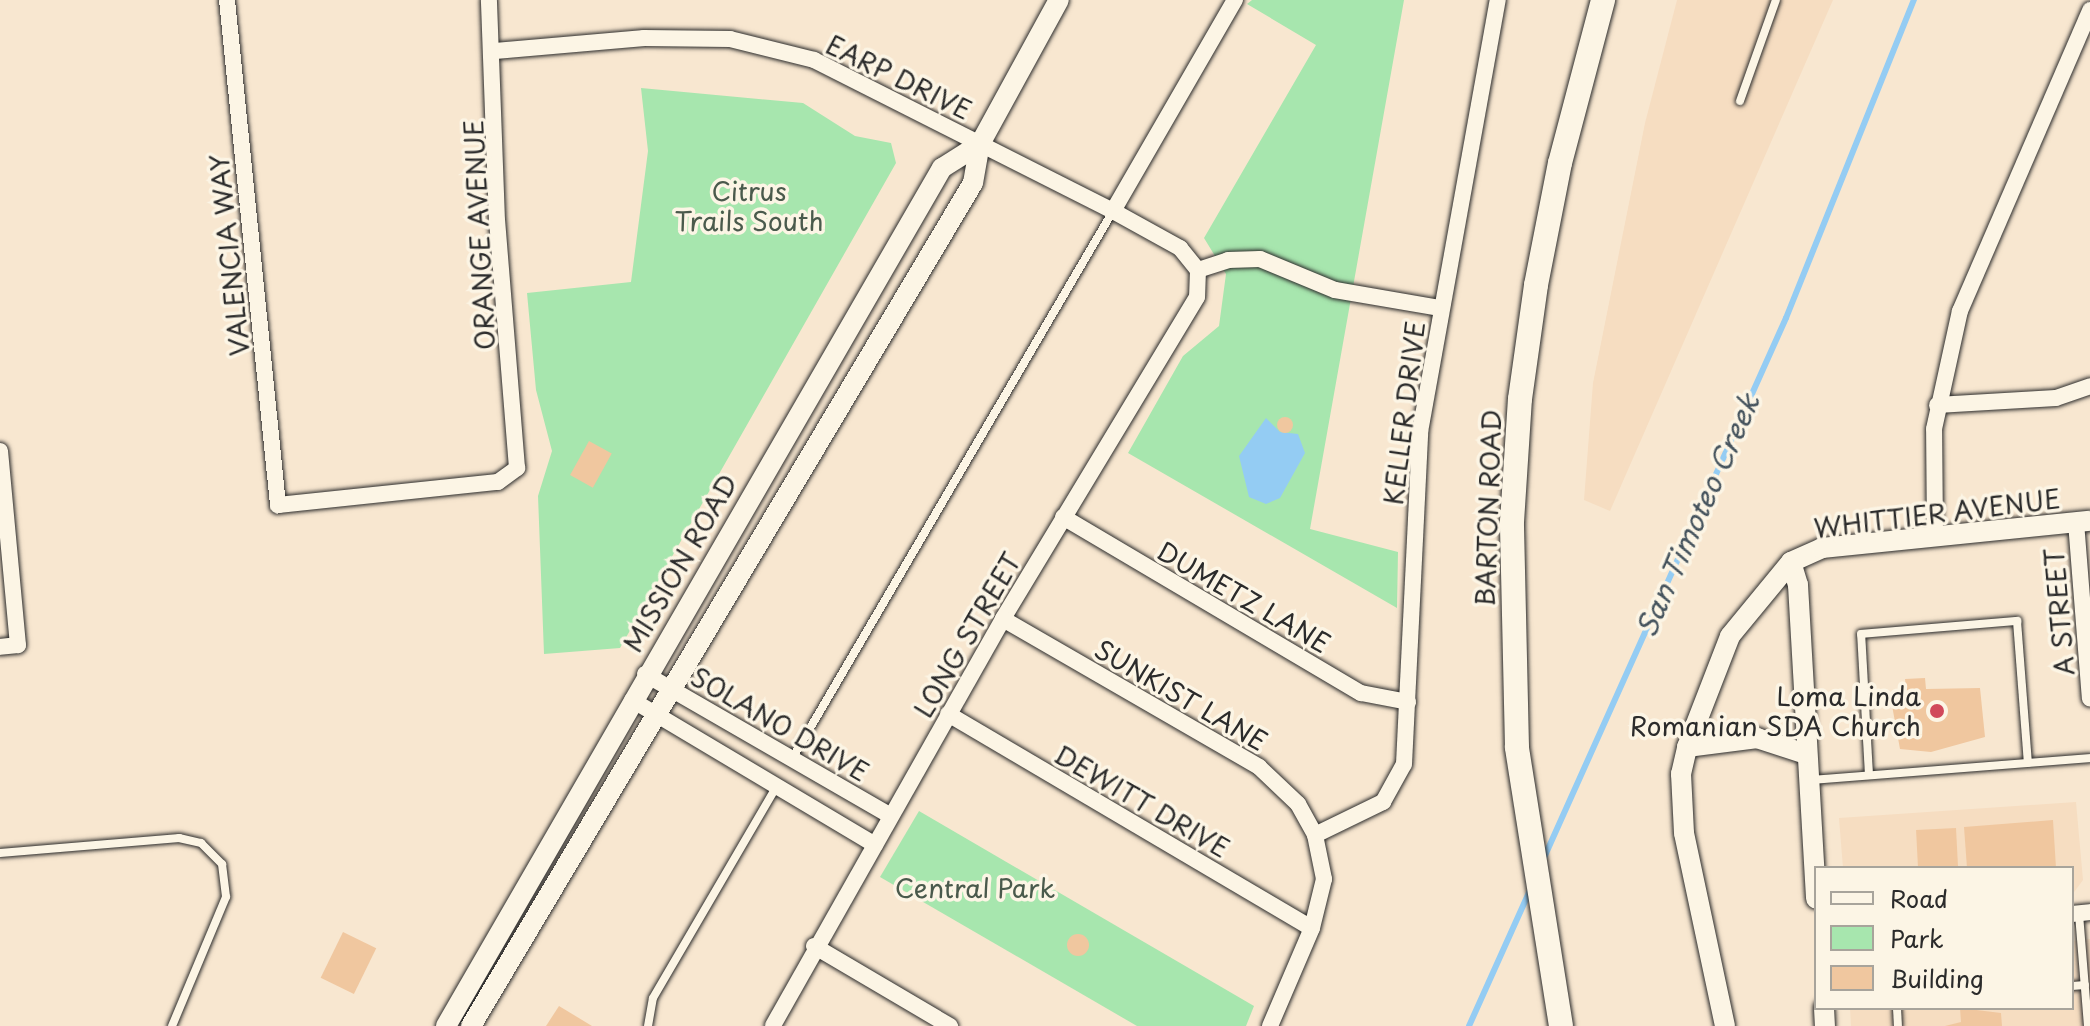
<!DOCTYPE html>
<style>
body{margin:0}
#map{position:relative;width:2090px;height:1026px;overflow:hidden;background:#f8e7d0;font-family:"Playpen Sans",sans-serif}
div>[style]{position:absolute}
.built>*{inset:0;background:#f6ddc1}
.green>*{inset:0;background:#a7e6ae}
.water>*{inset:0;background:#94ccf3}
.stream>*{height:6px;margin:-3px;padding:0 3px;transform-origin:3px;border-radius:3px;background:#94ccf3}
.building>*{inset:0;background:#f0c79f;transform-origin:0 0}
.round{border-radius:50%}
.roads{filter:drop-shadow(0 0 2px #2b2b2b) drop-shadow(0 0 2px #2b2b2b)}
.service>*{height:8px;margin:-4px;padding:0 4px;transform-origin:4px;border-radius:4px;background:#fcf5e5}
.minor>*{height:16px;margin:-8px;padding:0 8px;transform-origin:8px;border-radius:8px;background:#fcf5e5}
.tertiary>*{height:20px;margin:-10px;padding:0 10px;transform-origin:10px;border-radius:10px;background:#fcf5e5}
.secondary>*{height:24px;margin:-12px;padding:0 12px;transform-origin:12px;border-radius:12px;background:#fcf5e5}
.dots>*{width:22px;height:22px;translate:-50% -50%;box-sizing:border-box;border:4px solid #fcf5e5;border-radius:50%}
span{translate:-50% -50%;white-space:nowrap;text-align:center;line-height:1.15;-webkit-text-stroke:7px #fcf5e5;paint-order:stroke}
.street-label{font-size:26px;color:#2b2b2b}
.park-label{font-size:26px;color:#4a5a4c}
.poi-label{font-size:26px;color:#2b2b2b}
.right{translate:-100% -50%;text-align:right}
.water-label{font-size:28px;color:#45535d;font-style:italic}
.legend{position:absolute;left:1814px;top:866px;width:260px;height:144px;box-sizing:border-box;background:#fcf5e5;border:2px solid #a8a49b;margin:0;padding:10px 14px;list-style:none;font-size:24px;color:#2b2b2b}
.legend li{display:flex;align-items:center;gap:16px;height:40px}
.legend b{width:40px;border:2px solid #a8a49b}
</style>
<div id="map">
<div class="built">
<i style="clip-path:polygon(1677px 0,1833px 0,1610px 511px,1584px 500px,1593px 383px,1645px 123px)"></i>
<i style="clip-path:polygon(2076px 802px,2083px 880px,2072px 895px,2072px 868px,1843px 868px,1839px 818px)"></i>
<i style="clip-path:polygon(2090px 939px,2090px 1026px,1851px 1026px,1850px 1008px,2072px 1008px,2072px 941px)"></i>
</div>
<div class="green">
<i style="clip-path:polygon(1252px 0,1404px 0,1310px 529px,1398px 552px,1397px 608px,1128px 453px,1183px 356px,1219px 326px,1226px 274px,1204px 238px,1316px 45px,1247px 4px)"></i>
<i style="clip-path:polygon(641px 88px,803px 103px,855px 136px,891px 143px,896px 163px,620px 648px,544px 654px,538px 496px,552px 451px,536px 390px,527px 293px,631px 282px,648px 151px)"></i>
<i style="clip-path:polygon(919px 811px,1254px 1006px,1246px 1026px,1137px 1026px,880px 877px)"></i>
</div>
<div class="water">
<i style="clip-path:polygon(1266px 418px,1280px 432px,1298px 434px,1305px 453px,1280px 498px,1266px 504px,1249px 497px,1239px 456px)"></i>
</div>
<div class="stream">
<i style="left:1543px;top:860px;width:594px;rotate:-65.85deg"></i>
<i style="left:1786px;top:318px;width:343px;rotate:-68.1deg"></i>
<i style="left:1469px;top:1026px;width:151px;rotate:-65.8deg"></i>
</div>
<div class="building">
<i class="round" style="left:1277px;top:417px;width:16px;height:16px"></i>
<i style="left:589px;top:441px;width:26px;height:39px;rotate:29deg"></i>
<i style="clip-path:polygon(1925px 678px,1926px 689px,1980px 688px,1985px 737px,1931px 752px,1900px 749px,1891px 700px,1897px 699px,1896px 690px,1906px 690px,1905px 679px)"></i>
<i style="clip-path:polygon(2053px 820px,2056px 868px,1967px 868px,1964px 827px)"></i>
<i style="left:1956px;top:828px;width:40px;height:40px;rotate:87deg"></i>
<i style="left:343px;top:932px;width:37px;height:51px;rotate:26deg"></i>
<i class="round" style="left:1067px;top:934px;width:22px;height:22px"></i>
<i style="clip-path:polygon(559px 1006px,592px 1026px,546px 1026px)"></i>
<i style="clip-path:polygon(1960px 1008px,2001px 1013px,2002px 1026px,1945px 1026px,1961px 1022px)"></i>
</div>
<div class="roads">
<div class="service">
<i style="left:1740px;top:101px;width:107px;rotate:-70.4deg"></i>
<i style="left:792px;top:759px;width:635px;rotate:-59.64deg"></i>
<i style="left:1869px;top:775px;width:141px;rotate:-93.2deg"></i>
<i style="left:1861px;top:634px;width:157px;rotate:-4.8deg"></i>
<i style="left:2017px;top:621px;width:142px;rotate:85.6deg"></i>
<i style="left:1812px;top:780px;width:279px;rotate:-4.5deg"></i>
<i style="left:0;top:853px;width:180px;rotate:-4.8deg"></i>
<i style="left:179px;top:838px;width:23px;rotate:13deg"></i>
<i style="left:201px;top:843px;width:30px;rotate:45deg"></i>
<i style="left:222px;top:864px;width:33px;rotate:83deg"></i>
<i style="left:226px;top:897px;width:140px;rotate:112.7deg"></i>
<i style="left:2079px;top:914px;width:112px;rotate:85.4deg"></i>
<i style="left:2072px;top:986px;width:13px;rotate:-4deg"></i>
<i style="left:1897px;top:1008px;width:18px;rotate:87deg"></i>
<i style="left:648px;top:1026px;width:28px;rotate:-80deg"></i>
<i style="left:653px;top:998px;width:246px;rotate:-59.7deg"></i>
</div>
<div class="minor">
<i style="left:227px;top:0;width:508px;rotate:84.23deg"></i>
<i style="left:278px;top:505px;width:221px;rotate:-6deg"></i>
<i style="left:498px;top:482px;width:24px;rotate:-36deg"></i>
<i style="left:517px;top:468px;width:248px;rotate:-94.6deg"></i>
<i style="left:497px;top:221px;width:221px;rotate:-92.1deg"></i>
<i style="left:495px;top:51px;width:150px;rotate:-5deg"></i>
<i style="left:644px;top:38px;width:86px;rotate:0.7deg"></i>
<i style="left:730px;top:39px;width:87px;rotate:14deg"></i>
<i style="left:814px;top:60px;width:335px;rotate:26.8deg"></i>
<i style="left:1113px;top:211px;width:77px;rotate:28.9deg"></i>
<i style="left:1180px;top:248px;width:28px;rotate:51deg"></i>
<i style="left:1198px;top:270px;width:27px;rotate:92deg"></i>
<i style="left:1197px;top:297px;width:376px;rotate:121.1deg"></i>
<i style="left:1003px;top:619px;width:467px;rotate:119.5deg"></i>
<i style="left:1113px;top:211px;width:244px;rotate:-60deg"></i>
<i style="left:1198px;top:270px;width:32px;rotate:-18deg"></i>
<i style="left:1228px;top:260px;width:32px;rotate:-2deg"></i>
<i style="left:1260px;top:259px;width:81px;rotate:22.5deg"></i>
<i style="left:1335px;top:290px;width:107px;rotate:9.7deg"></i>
<i style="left:1937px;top:405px;width:119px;rotate:-3.4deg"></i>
<i style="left:2056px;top:398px;width:36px;rotate:-19deg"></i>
<i style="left:0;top:451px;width:195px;rotate:84.7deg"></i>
<i style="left:18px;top:645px;width:18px;rotate:174deg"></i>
<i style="left:1063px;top:517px;width:346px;rotate:30.6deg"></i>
<i style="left:1361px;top:693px;width:48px;rotate:10.8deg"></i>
<i style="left:2076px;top:522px;width:177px;rotate:85.5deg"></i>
<i style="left:1935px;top:534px;width:105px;rotate:-90.5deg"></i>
<i style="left:1934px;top:429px;width:121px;rotate:-77.6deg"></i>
<i style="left:1960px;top:311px;width:328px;rotate:-66.6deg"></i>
<i style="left:1003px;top:619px;width:296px;rotate:30deg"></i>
<i style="left:1259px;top:767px;width:54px;rotate:43.5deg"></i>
<i style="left:1298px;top:804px;width:35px;rotate:61deg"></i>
<i style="left:1315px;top:835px;width:45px;rotate:78.4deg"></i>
<i style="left:1324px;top:879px;width:50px;rotate:103.8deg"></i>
<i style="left:1312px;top:928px;width:107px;rotate:113.2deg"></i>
<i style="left:645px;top:674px;width:284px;rotate:30deg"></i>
<i style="left:632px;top:700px;width:283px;rotate:30.8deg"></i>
<i style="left:948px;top:714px;width:422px;rotate:30.5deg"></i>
<i style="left:1315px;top:835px;width:76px;rotate:-25.9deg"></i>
<i style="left:1383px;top:802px;width:43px;rotate:-61.1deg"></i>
<i style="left:1404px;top:764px;width:332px;rotate:-87.2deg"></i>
<i style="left:1420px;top:432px;width:439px;rotate:-79.8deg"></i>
<i style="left:2072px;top:914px;width:18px;rotate:-6deg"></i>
<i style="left:814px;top:946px;width:158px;rotate:30.5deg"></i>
</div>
<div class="tertiary">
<i style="left:1791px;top:562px;width:24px;rotate:73deg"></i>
<i style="left:1798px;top:585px;width:314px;rotate:86.7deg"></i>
<i style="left:1687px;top:747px;width:119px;rotate:-68.8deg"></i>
<i style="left:1730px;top:636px;width:96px;rotate:-50.5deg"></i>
<i style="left:1791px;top:562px;width:34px;rotate:-24deg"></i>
<i style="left:1822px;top:548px;width:269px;rotate:-5.8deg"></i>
<i style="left:1824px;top:1008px;width:18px;rotate:87deg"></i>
<i style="left:446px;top:1026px;width:991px;rotate:-59.97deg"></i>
<i style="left:942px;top:168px;width:45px;rotate:-32.3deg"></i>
<i style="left:471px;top:1026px;width:981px;rotate:-59.23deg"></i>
<i style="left:973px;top:183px;width:40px;rotate:-80deg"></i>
<i style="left:980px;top:144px;width:164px;rotate:-61.3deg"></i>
<i style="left:1725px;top:1026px;width:197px;rotate:-102deg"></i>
<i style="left:1684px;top:833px;width:59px;rotate:-92.9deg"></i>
<i style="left:1681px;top:774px;width:28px;rotate:-77deg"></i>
<i style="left:1687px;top:747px;width:71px;rotate:-7.3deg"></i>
<i style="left:1757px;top:738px;width:52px;rotate:18.1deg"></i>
</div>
<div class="secondary">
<i style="left:1561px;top:1026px;width:282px;rotate:-99deg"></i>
<i style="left:1517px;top:747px;width:225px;rotate:-91.3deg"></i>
<i style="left:1512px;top:522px;width:123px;rotate:-86.3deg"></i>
<i style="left:1520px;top:399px;width:115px;rotate:-82deg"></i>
<i style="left:1536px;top:285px;width:124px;rotate:-78.9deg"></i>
<i style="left:1560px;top:163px;width:169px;rotate:-75.2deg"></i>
</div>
</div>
<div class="dots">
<i style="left:1937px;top:711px;background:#d1495b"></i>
</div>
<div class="street-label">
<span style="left:899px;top:77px;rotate:26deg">EARP DRIVE</span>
<span style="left:479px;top:235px;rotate:-93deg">ORANGE AVENUE</span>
<span style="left:229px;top:255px;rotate:-96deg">VALENCIA WAY</span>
<span style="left:1404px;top:413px;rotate:-83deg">KELLER DRIVE</span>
<span style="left:1488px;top:508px;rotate:-88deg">BARTON ROAD</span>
<span style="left:1937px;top:513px;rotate:-7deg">WHITTIER AVENUE</span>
<span style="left:680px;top:563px;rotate:-60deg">MISSION ROAD</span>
<span style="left:1244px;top:597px;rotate:30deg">DUMETZ LANE</span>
<span style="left:2059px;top:612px;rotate:-95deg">A STREET</span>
<span style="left:967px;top:635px;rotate:-60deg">LONG STREET</span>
<span style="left:1181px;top:695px;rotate:30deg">SUNKIST LANE</span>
<span style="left:780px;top:724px;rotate:30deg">SOLANO DRIVE</span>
<span style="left:1142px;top:801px;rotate:30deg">DEWITT DRIVE</span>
</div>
<div class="park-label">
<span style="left:749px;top:206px">Citrus<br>Trails South</span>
<span style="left:975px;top:888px">Central Park</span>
</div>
<div class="poi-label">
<span class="right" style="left:1921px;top:711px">Loma Linda<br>Romanian SDA Church</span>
</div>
<div class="water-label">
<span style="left:1697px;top:515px;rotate:-66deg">San Timoteo Creek</span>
</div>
<ul class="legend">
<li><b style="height:10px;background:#fcf5e5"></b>Road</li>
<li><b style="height:22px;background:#a7e6ae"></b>Park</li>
<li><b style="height:22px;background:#f0c79f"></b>Building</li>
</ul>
</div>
